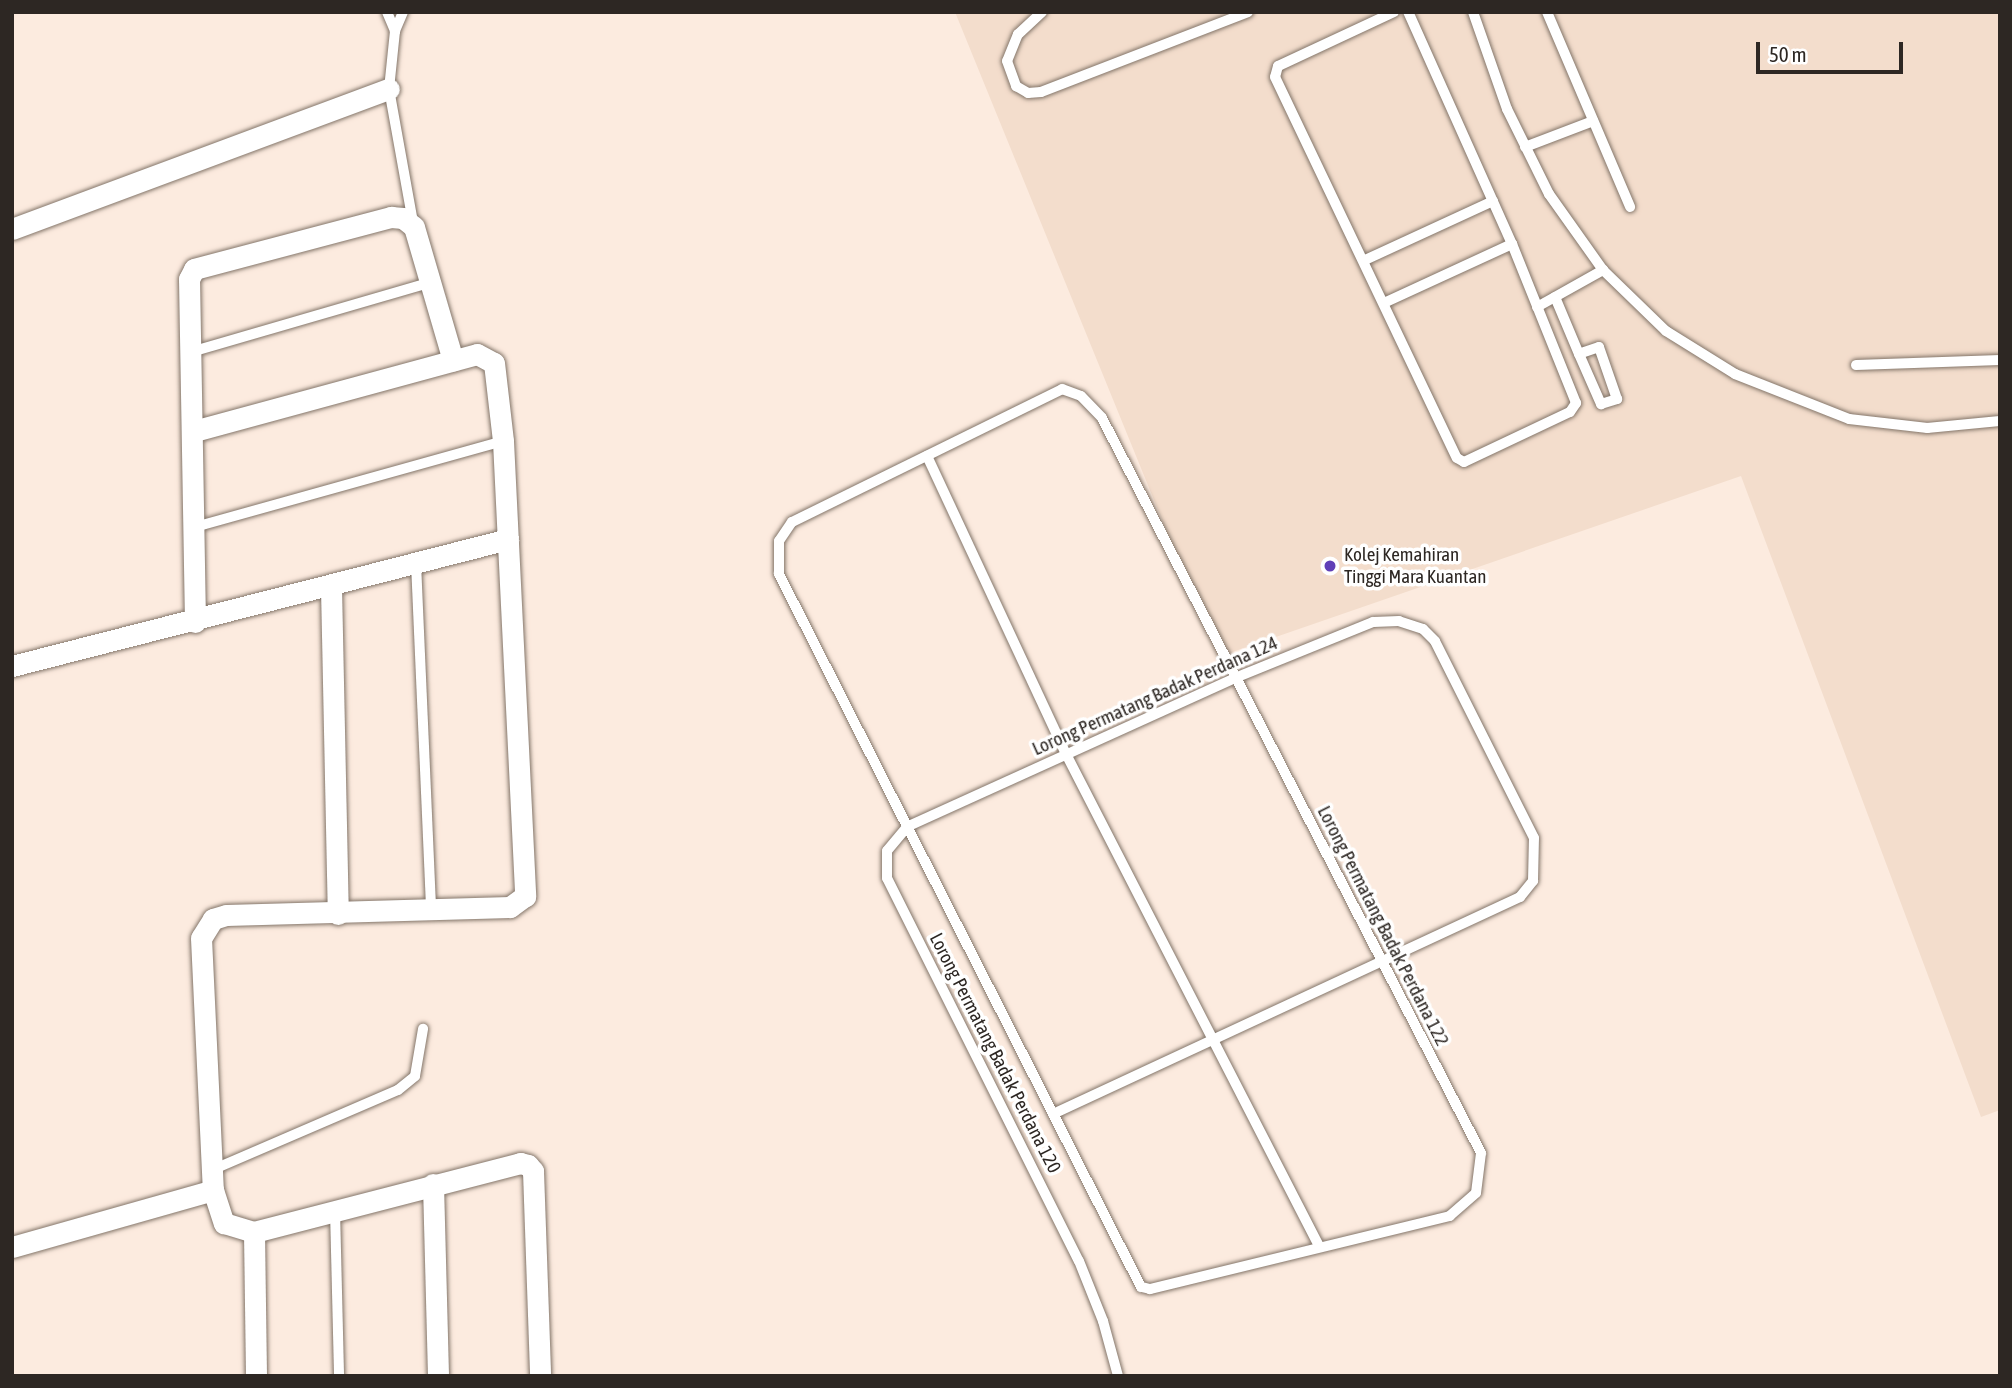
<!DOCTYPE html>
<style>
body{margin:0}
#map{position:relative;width:2012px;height:1388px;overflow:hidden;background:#fcebdf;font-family:"Asap Condensed",sans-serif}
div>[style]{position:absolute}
.built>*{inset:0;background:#f3ddcc}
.roads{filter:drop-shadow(0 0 2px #837569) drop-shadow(0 0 2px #837569)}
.service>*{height:10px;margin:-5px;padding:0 5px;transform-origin:5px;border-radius:5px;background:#fff}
.minor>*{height:21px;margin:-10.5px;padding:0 10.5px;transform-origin:10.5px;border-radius:10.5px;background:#fff}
.dots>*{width:19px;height:19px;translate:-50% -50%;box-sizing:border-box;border:4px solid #fff;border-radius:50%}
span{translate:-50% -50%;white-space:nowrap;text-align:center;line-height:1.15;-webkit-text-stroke:7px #fff;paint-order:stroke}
.poi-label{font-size:19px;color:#2d2723}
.left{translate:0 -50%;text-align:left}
.street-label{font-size:19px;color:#2d2723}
.frame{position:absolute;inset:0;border:14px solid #2d2723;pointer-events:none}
.scale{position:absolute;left:1756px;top:42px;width:147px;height:32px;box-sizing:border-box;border:4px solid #2d2723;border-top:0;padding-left:9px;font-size:21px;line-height:24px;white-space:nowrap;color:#2d2723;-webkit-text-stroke:5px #fff;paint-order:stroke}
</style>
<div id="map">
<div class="built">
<i style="clip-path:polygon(955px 12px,2000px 12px,2000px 1110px,1981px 1117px,1741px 476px,1218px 657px)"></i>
</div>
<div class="roads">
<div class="service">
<i style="left:387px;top:12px;width:21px;rotate:67deg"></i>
<i style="left:403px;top:12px;width:21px;rotate:113deg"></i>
<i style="left:395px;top:31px;width:58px;rotate:95.9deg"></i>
<i style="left:389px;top:89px;width:135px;rotate:79.8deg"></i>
<i style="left:1042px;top:12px;width:33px;rotate:137deg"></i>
<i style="left:1018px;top:34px;width:29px;rotate:112deg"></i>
<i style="left:1007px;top:61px;width:27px;rotate:70deg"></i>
<i style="left:1016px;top:86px;width:14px;rotate:30deg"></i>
<i style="left:1028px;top:93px;width:13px;rotate:-4deg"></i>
<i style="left:1041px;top:92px;width:222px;rotate:-21.1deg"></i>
<i style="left:1394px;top:12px;width:128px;rotate:155deg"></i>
<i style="left:1278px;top:66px;width:11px;rotate:105deg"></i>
<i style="left:1275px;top:77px;width:422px;rotate:64.5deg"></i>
<i style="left:1457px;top:458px;width:8px;rotate:30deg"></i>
<i style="left:1464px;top:462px;width:117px;rotate:-25.3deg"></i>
<i style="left:1570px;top:412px;width:11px;rotate:-56deg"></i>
<i style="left:1576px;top:403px;width:171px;rotate:-111.9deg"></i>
<i style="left:1512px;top:244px;width:254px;rotate:-114.1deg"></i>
<i style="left:1473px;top:12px;width:103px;rotate:70.7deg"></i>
<i style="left:1507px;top:109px;width:95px;rotate:63.7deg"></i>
<i style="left:1549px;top:194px;width:93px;rotate:54.6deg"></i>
<i style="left:1603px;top:270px;width:88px;rotate:44.1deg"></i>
<i style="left:1666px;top:331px;width:81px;rotate:31.9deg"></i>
<i style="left:1735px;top:374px;width:123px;rotate:21.5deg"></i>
<i style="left:1849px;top:419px;width:79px;rotate:6.6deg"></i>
<i style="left:1927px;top:428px;width:73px;rotate:-5.5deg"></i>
<i style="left:1547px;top:12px;width:212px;rotate:66.9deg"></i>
<i style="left:1525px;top:147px;width:73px;rotate:-20.9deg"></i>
<i style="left:1365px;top:260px;width:141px;rotate:-24.7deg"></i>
<i style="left:1555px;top:297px;width:62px;rotate:67.2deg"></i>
<i style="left:1579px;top:354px;width:55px;rotate:66.3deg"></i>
<i style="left:1601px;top:404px;width:17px;rotate:-17deg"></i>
<i style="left:1617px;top:399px;width:55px;rotate:-109.1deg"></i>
<i style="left:1599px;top:347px;width:21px;rotate:161deg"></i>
<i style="left:1386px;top:302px;width:139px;rotate:-24.7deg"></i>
<i style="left:1537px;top:307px;width:76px;rotate:-29.3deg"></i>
<i style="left:191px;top:352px;width:248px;rotate:-16.2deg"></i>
<i style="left:1856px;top:365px;width:144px;rotate:-2deg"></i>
<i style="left:1062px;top:389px;width:20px;rotate:20deg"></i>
<i style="left:1081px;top:396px;width:30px;rotate:46deg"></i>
<i style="left:1102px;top:418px;width:827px;rotate:62.72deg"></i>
<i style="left:1481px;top:1153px;width:40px;rotate:97.1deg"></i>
<i style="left:1476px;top:1193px;width:35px;rotate:139deg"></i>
<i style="left:1450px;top:1216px;width:309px;rotate:166.3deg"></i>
<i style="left:1150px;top:1289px;width:9px;rotate:-167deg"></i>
<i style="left:1141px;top:1287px;width:800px;rotate:-116.92deg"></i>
<i style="left:779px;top:574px;width:33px;rotate:-90deg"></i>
<i style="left:779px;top:541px;width:23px;rotate:-56deg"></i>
<i style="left:792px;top:522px;width:301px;rotate:-26.2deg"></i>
<i style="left:927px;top:456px;width:327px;rotate:65deg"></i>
<i style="left:1065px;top:752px;width:555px;rotate:62.79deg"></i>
<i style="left:195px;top:527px;width:320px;rotate:-15.6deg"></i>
<i style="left:416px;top:563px;width:349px;rotate:87.5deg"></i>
<i style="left:1053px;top:1114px;width:515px;rotate:-24.92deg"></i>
<i style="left:1520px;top:897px;width:21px;rotate:-51deg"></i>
<i style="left:1533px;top:881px;width:43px;rotate:-88.7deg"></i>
<i style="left:1534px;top:838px;width:220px;rotate:-116.7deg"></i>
<i style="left:1435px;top:641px;width:17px;rotate:-135deg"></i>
<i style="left:1423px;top:629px;width:25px;rotate:-162deg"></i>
<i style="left:1399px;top:621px;width:26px;rotate:178deg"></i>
<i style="left:1373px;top:622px;width:149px;rotate:157.9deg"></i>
<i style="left:1235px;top:678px;width:360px;rotate:155.6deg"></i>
<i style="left:907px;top:827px;width:31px;rotate:130deg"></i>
<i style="left:887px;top:851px;width:27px;rotate:90deg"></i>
<i style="left:887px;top:878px;width:428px;rotate:63.4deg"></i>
<i style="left:1079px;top:1261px;width:65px;rotate:68.2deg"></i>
<i style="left:1103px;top:1321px;width:57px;rotate:74.7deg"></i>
<i style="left:212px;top:1170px;width:202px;rotate:-23.3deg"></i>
<i style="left:398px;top:1090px;width:22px;rotate:-39deg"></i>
<i style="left:415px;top:1076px;width:48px;rotate:-80.3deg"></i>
<i style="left:335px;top:1210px;width:166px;rotate:88.6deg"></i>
</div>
<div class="minor">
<i style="left:12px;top:229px;width:402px;rotate:-20.4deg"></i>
<i style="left:194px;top:431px;width:293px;rotate:-15.2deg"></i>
<i style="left:477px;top:354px;width:19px;rotate:28deg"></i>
<i style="left:494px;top:363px;width:79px;rotate:83.4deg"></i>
<i style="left:503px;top:441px;width:456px;rotate:87.2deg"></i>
<i style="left:525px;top:896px;width:19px;rotate:144deg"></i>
<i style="left:510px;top:907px;width:284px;rotate:178.4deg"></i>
<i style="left:226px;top:915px;width:14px;rotate:163deg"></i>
<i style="left:213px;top:919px;width:22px;rotate:122deg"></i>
<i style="left:201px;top:938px;width:252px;rotate:87.3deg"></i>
<i style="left:213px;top:1190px;width:35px;rotate:72deg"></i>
<i style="left:224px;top:1223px;width:31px;rotate:17deg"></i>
<i style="left:254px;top:1232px;width:275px;rotate:-14.5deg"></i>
<i style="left:520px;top:1163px;width:8px;rotate:14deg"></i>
<i style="left:528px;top:1165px;width:8px;rotate:50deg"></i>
<i style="left:533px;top:1171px;width:205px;rotate:88deg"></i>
<i style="left:331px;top:587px;width:327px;rotate:88.8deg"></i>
<i style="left:195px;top:622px;width:343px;rotate:-91deg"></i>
<i style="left:189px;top:279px;width:11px;rotate:-63deg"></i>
<i style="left:194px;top:269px;width:204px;rotate:-14.8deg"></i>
<i style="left:391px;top:217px;width:12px;rotate:5deg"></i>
<i style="left:403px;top:218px;width:14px;rotate:39deg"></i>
<i style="left:414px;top:227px;width:139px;rotate:73.7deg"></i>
<i style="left:12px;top:666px;width:512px;rotate:-14.36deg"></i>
<i style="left:433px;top:1184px;width:192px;rotate:88.5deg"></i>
<i style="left:254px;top:1232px;width:144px;rotate:89.2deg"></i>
<i style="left:12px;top:1247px;width:209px;rotate:-15.8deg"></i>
</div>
</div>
<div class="dots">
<i style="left:1330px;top:566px;background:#603fb7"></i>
</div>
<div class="poi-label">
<span class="left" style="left:1344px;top:566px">Kolej Kemahiran<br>Tinggi Mara Kuantan</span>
</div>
<div class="street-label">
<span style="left:1155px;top:696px;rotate:-24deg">Lorong Permatang Badak Perdana 124</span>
<span style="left:1383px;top:926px;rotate:63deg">Lorong Permatang Badak Perdana 122</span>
<span style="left:995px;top:1053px;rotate:63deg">Lorong Permatang Badak Perdana 120</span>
</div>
<div class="frame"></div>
<div class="scale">50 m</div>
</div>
